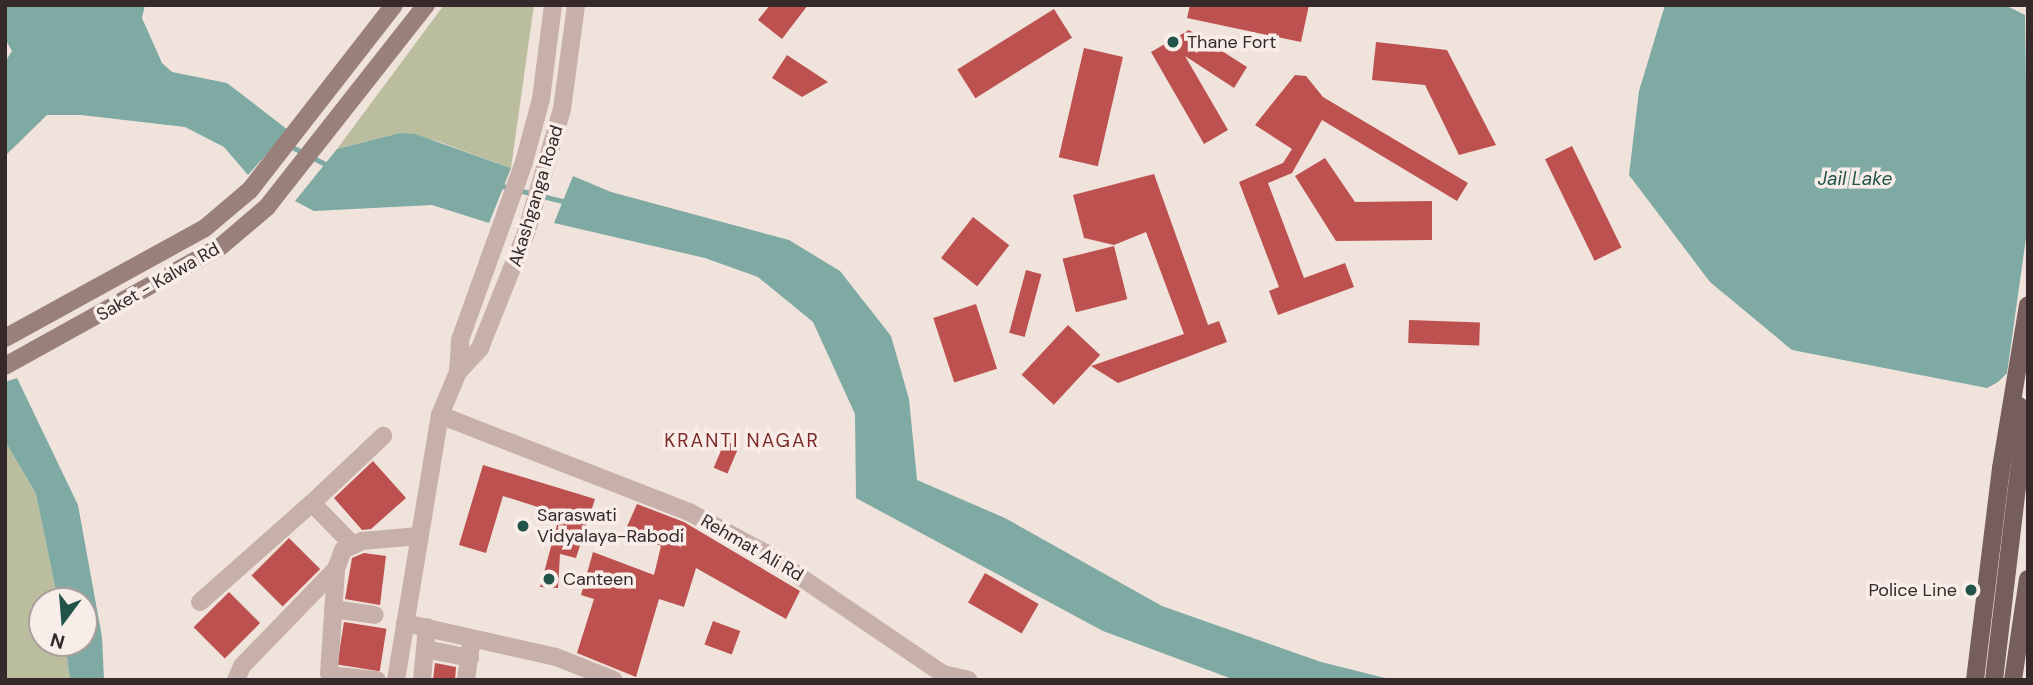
<!DOCTYPE html>
<style>
body{margin:0}
#map{position:relative;width:2033px;height:685px;overflow:hidden;background:#f0e3dc;font-family:"DM Sans",sans-serif}
div>[style]{position:absolute}
.green>*{inset:0;background:#babe9e}
.water>*{inset:0;background:#7eaaa3}
.stream>*{height:5px;margin:-2.5px;padding:0 2.5px;transform-origin:2.5px;border-radius:2.5px;background:#7eaaa3}
.building>*{inset:0;background:#bc514f;transform-origin:0 0}
.minor>*{height:18px;margin:-9px;padding:0 9px;transform-origin:9px;border-radius:9px;background:#c7b0a9}
.secondary>*{height:18px;margin:-9px;padding:0 9px;transform-origin:9px;border-radius:9px;background:#9a807b}
.primary>*{height:18px;margin:-9px;padding:0 9px;transform-origin:9px;border-radius:9px;background:#755e5b}
.dots>*{width:19px;height:19px;translate:-50% -50%;box-sizing:border-box;border:4px solid #f8ede8;border-radius:50%}
span{translate:-50% -50%;white-space:nowrap;text-align:center;line-height:1.15;-webkit-text-stroke:7px #f8ede8;paint-order:stroke}
.poi-label{font-size:18px;color:#352a29}
.left{translate:0 -50%;text-align:left}
.right{translate:-100% -50%;text-align:right}
.street-label{font-size:18px;color:#352a29}
.water-label{font-size:19px;color:#22534b;font-style:italic}
.neighbourhood-label{font-size:19px;color:#7d2a28;letter-spacing:2px}
.frame{position:absolute;inset:0;border:7px solid #352a29;pointer-events:none}
.north{position:absolute;left:28px;top:587px;width:70px;height:70px;box-sizing:border-box;background:#f8ede8;border:2px solid #aa9f9c;border-radius:50%;rotate:196deg;font-size:19px;font-weight:700;line-height:28px;text-align:center;color:#352a29}
.north::after{content:'';display:block;margin:auto;width:24px;height:32px;background:#22534b;clip-path:polygon(50% 0,100% 100%,50% 72%,0 100%)}
</style>
<div id="map">
<div class="green">
<i style="clip-path:polygon(444px 5px,534px 5px,511px 168px,437px 141px,400px 133px,337px 149px)"></i>
<i style="clip-path:polygon(5px 441px,36px 494px,58px 601px,42px 601px,42px 643px,65px 643px,70px 680px,5px 680px)"></i>
</div>
<div class="water">
<i style="clip-path:polygon(5px 5px,145px 5px,142px 18px,162px 63px,172px 72px,227px 83px,288px 130px,248px 175px,224px 147px,185px 127px,81px 115px,47px 115px,5px 156px,5px 62px,12px 51px,5px 39px)"></i>
<i style="clip-path:polygon(1665px 5px,2005px 5px,2025px 15px,2028px 224px,2007px 373px,1998px 382px,1987px 388px,1792px 350px,1710px 282px,1629px 175px,1639px 91px)"></i>
<i style="clip-path:polygon(400px 133px,415px 134px,511px 168px,489px 223px,432px 205px,314px 211px,295px 201px,337px 149px)"></i>
<i style="clip-path:polygon(573px 176px,611px 192px,789px 240px,840px 271px,891px 336px,909px 399px,917px 480px,1005px 518px,1162px 606px,1321px 662px,1393px 680px,1235px 680px,1103px 631px,856px 498px,855px 414px,813px 322px,758px 277px,705px 258px,554px 223px)"></i>
<i style="clip-path:polygon(17px 378px,78px 505px,102px 637px,104px 680px,70px 680px,65px 643px,84px 643px,84px 601px,58px 601px,36px 494px,5px 441px,5px 382px)"></i>
</div>
<div class="stream">
<i style="left:290px;top:146px;width:46px;rotate:27.1deg"></i>
<i style="left:498px;top:185px;width:74px;rotate:14deg"></i>
</div>
<div class="building">
<i style="clip-path:polygon(770px 5px,808px 5px,782px 39px,758px 20px)"></i>
<i style="clip-path:polygon(1190px 5px,1309px 5px,1301px 42px,1187px 18px)"></i>
<i style="left:1054px;top:9px;width:34px;height:114px;rotate:58deg"></i>
<i style="clip-path:polygon(1189px 30px,1247px 67px,1234px 88px,1185px 56px,1228px 130px,1204px 144px,1151px 52px)"></i>
<i style="clip-path:polygon(1376px 42px,1447px 50px,1496px 145px,1459px 155px,1425px 85px,1372px 80px)"></i>
<i style="left:1084px;top:48px;width:40px;height:112px;rotate:13deg"></i>
<i style="clip-path:polygon(787px 55px,828px 82px,802px 97px,772px 78px)"></i>
<i style="clip-path:polygon(1295px 75px,1306px 76px,1323px 97px,1468px 183px,1457px 201px,1322px 120px,1292px 173px,1268px 183px,1304px 278px,1345px 263px,1354px 287px,1278px 315px,1269px 291px,1279px 287px,1239px 182px,1283px 163px,1292px 149px,1255px 125px)"></i>
<i style="left:1572px;top:146px;width:113px;height:30px;rotate:64deg"></i>
<i style="clip-path:polygon(1325px 158px,1355px 202px,1432px 201px,1432px 240px,1336px 241px,1295px 176px)"></i>
<i style="clip-path:polygon(1154px 174px,1208px 325px,1219px 321px,1227px 342px,1118px 383px,1091px 366px,1184px 334px,1146px 232px,1114px 245px,1084px 238px,1073px 195px)"></i>
<i style="left:973px;top:217px;width:46px;height:52px;rotate:38deg"></i>
<i style="left:1114px;top:246px;width:55px;height:53px;rotate:76deg"></i>
<i style="left:1026px;top:270px;width:16px;height:65px;rotate:15deg"></i>
<i style="left:976px;top:304px;width:68px;height:45px;rotate:72deg"></i>
<i style="left:1409px;top:320px;width:71px;height:23px;rotate:2deg"></i>
<i style="left:1068px;top:325px;width:44px;height:68px;rotate:43deg"></i>
<i style="left:725px;top:441px;width:15px;height:29px;rotate:23deg"></i>
<i style="clip-path:polygon(373px 461px,406px 498px,371px 529px,362px 530px,334px 498px)"></i>
<i style="clip-path:polygon(483px 465px,595px 499px,576px 558px,560px 554px,558px 588px,540px 587px,560px 514px,503px 496px,486px 553px,459px 545px)"></i>
<i style="clip-path:polygon(637px 504px,684px 522px,800px 591px,786px 619px,696px 568px,684px 607px,659px 599px,636px 677px,577px 653px,594px 599px,581px 595px,593px 552px,654px 575px,661px 546px,625px 531px)"></i>
<i style="left:289px;top:538px;width:44px;height:53px;rotate:45deg"></i>
<i style="clip-path:polygon(364px 553px,386px 556px,380px 605px,345px 599px,352px 558px)"></i>
<i style="left:985px;top:573px;width:62px;height:34px;rotate:30deg"></i>
<i style="left:229px;top:592px;width:44px;height:50px;rotate:45deg"></i>
<i style="left:713px;top:621px;width:29px;height:25px;rotate:20deg"></i>
<i style="left:344px;top:622px;width:43px;height:43px;rotate:9deg"></i>
<i style="clip-path:polygon(435px 663px,456px 667px,455px 680px,433px 680px)"></i>
</div>
<div class="minor">
<i style="left:458px;top:372px;width:33px;rotate:-47deg"></i>
<i style="left:480px;top:348px;width:124px;rotate:-68.2deg"></i>
<i style="left:526px;top:233px;width:129px;rotate:-73.8deg"></i>
<i style="left:562px;top:109px;width:105px;rotate:-82.3deg"></i>
<i style="left:440px;top:415px;width:267px;rotate:21.3deg"></i>
<i style="left:689px;top:512px;width:86px;rotate:28.3deg"></i>
<i style="left:765px;top:553px;width:215px;rotate:34.2deg"></i>
<i style="left:943px;top:674px;width:26px;rotate:13deg"></i>
<i style="left:312px;top:503px;width:98px;rotate:-43.3deg"></i>
<i style="left:200px;top:602px;width:149px;rotate:-41.5deg"></i>
<i style="left:312px;top:503px;width:59px;rotate:45.7deg"></i>
<i style="left:333px;top:609px;width:42px;rotate:8.1deg"></i>
<i style="left:405px;top:623px;width:155px;rotate:12.7deg"></i>
<i style="left:556px;top:657px;width:62px;rotate:21.6deg"></i>
<i style="left:425px;top:649px;width:46px;rotate:11.3deg"></i>
<i style="left:337px;top:676px;width:40px;rotate:5.7deg"></i>
<i style="left:236px;top:680px;width:15px;rotate:-67deg"></i>
<i style="left:242px;top:666px;width:135px;rotate:-45.9deg"></i>
<i style="left:336px;top:680px;width:10px;rotate:-135deg"></i>
<i style="left:329px;top:673px;width:104px;rotate:-86.1deg"></i>
<i style="left:336px;top:569px;width:20px;rotate:-70deg"></i>
<i style="left:343px;top:550px;width:21px;rotate:-25deg"></i>
<i style="left:362px;top:541px;width:57px;rotate:-5deg"></i>
<i style="left:396px;top:680px;width:269px;rotate:-80.6deg"></i>
<i style="left:440px;top:415px;width:47px;rotate:-67.3deg"></i>
<i style="left:458px;top:372px;width:32px;rotate:-86deg"></i>
<i style="left:460px;top:340px;width:189px;rotate:-70.2deg"></i>
<i style="left:524px;top:162px;width:65px;rotate:-74.9deg"></i>
<i style="left:541px;top:99px;width:95px;rotate:-82.7deg"></i>
<i style="left:422px;top:680px;width:53px;rotate:-84.6deg"></i>
<i style="left:466px;top:680px;width:34px;rotate:-82deg"></i>
</div>
<div class="secondary">
<i style="left:5px;top:338px;width:228px;rotate:-28.8deg"></i>
<i style="left:205px;top:228px;width:59px;rotate:-40.2deg"></i>
<i style="left:250px;top:190px;width:234px;rotate:-52.1deg"></i>
<i style="left:5px;top:366px;width:246px;rotate:-29deg"></i>
<i style="left:220px;top:247px;width:62px;rotate:-40.4deg"></i>
<i style="left:267px;top:207px;width:257px;rotate:-51.8deg"></i>
</div>
<div class="primary">
<i style="left:1975px;top:680px;width:214px;rotate:-83deg"></i>
<i style="left:2001px;top:468px;width:165px;rotate:-80.6deg"></i>
<i style="left:1994px;top:680px;width:237px;rotate:-83.2deg"></i>
<i style="left:2022px;top:445px;width:39px;rotate:-94deg"></i>
<i style="left:2013px;top:680px;width:102px;rotate:-81.6deg"></i>
</div>
<div class="dots">
<i style="left:1173px;top:42px;background:#22534b"></i>
<i style="left:523px;top:526px;background:#22534b"></i>
<i style="left:549px;top:579px;background:#22534b"></i>
<i style="left:1971px;top:590px;background:#22534b"></i>
</div>
<div class="poi-label">
<span class="left" style="left:1187px;top:42px">Thane Fort</span>
<span class="left" style="left:537px;top:526px">Saraswati<br>Vidyalaya-Rabodi</span>
<span class="left" style="left:563px;top:579px">Canteen</span>
<span class="right" style="left:1957px;top:590px">Police Line</span>
</div>
<div class="street-label">
<span style="left:536px;top:196px;rotate:-73deg">Akashganga Road</span>
<span style="left:158px;top:282px;rotate:-30deg">Saket - Kalwa Rd</span>
<span style="left:752px;top:548px;rotate:30deg">Rehmat Ali Rd</span>
</div>
<div class="water-label">
<span style="left:1855px;top:179px">Jail Lake</span>
</div>
<div class="neighbourhood-label">
<span style="left:742px;top:441px">KRANTI NAGAR</span>
</div>
<div class="frame"></div>
<div class="north">N</div>
</div>
